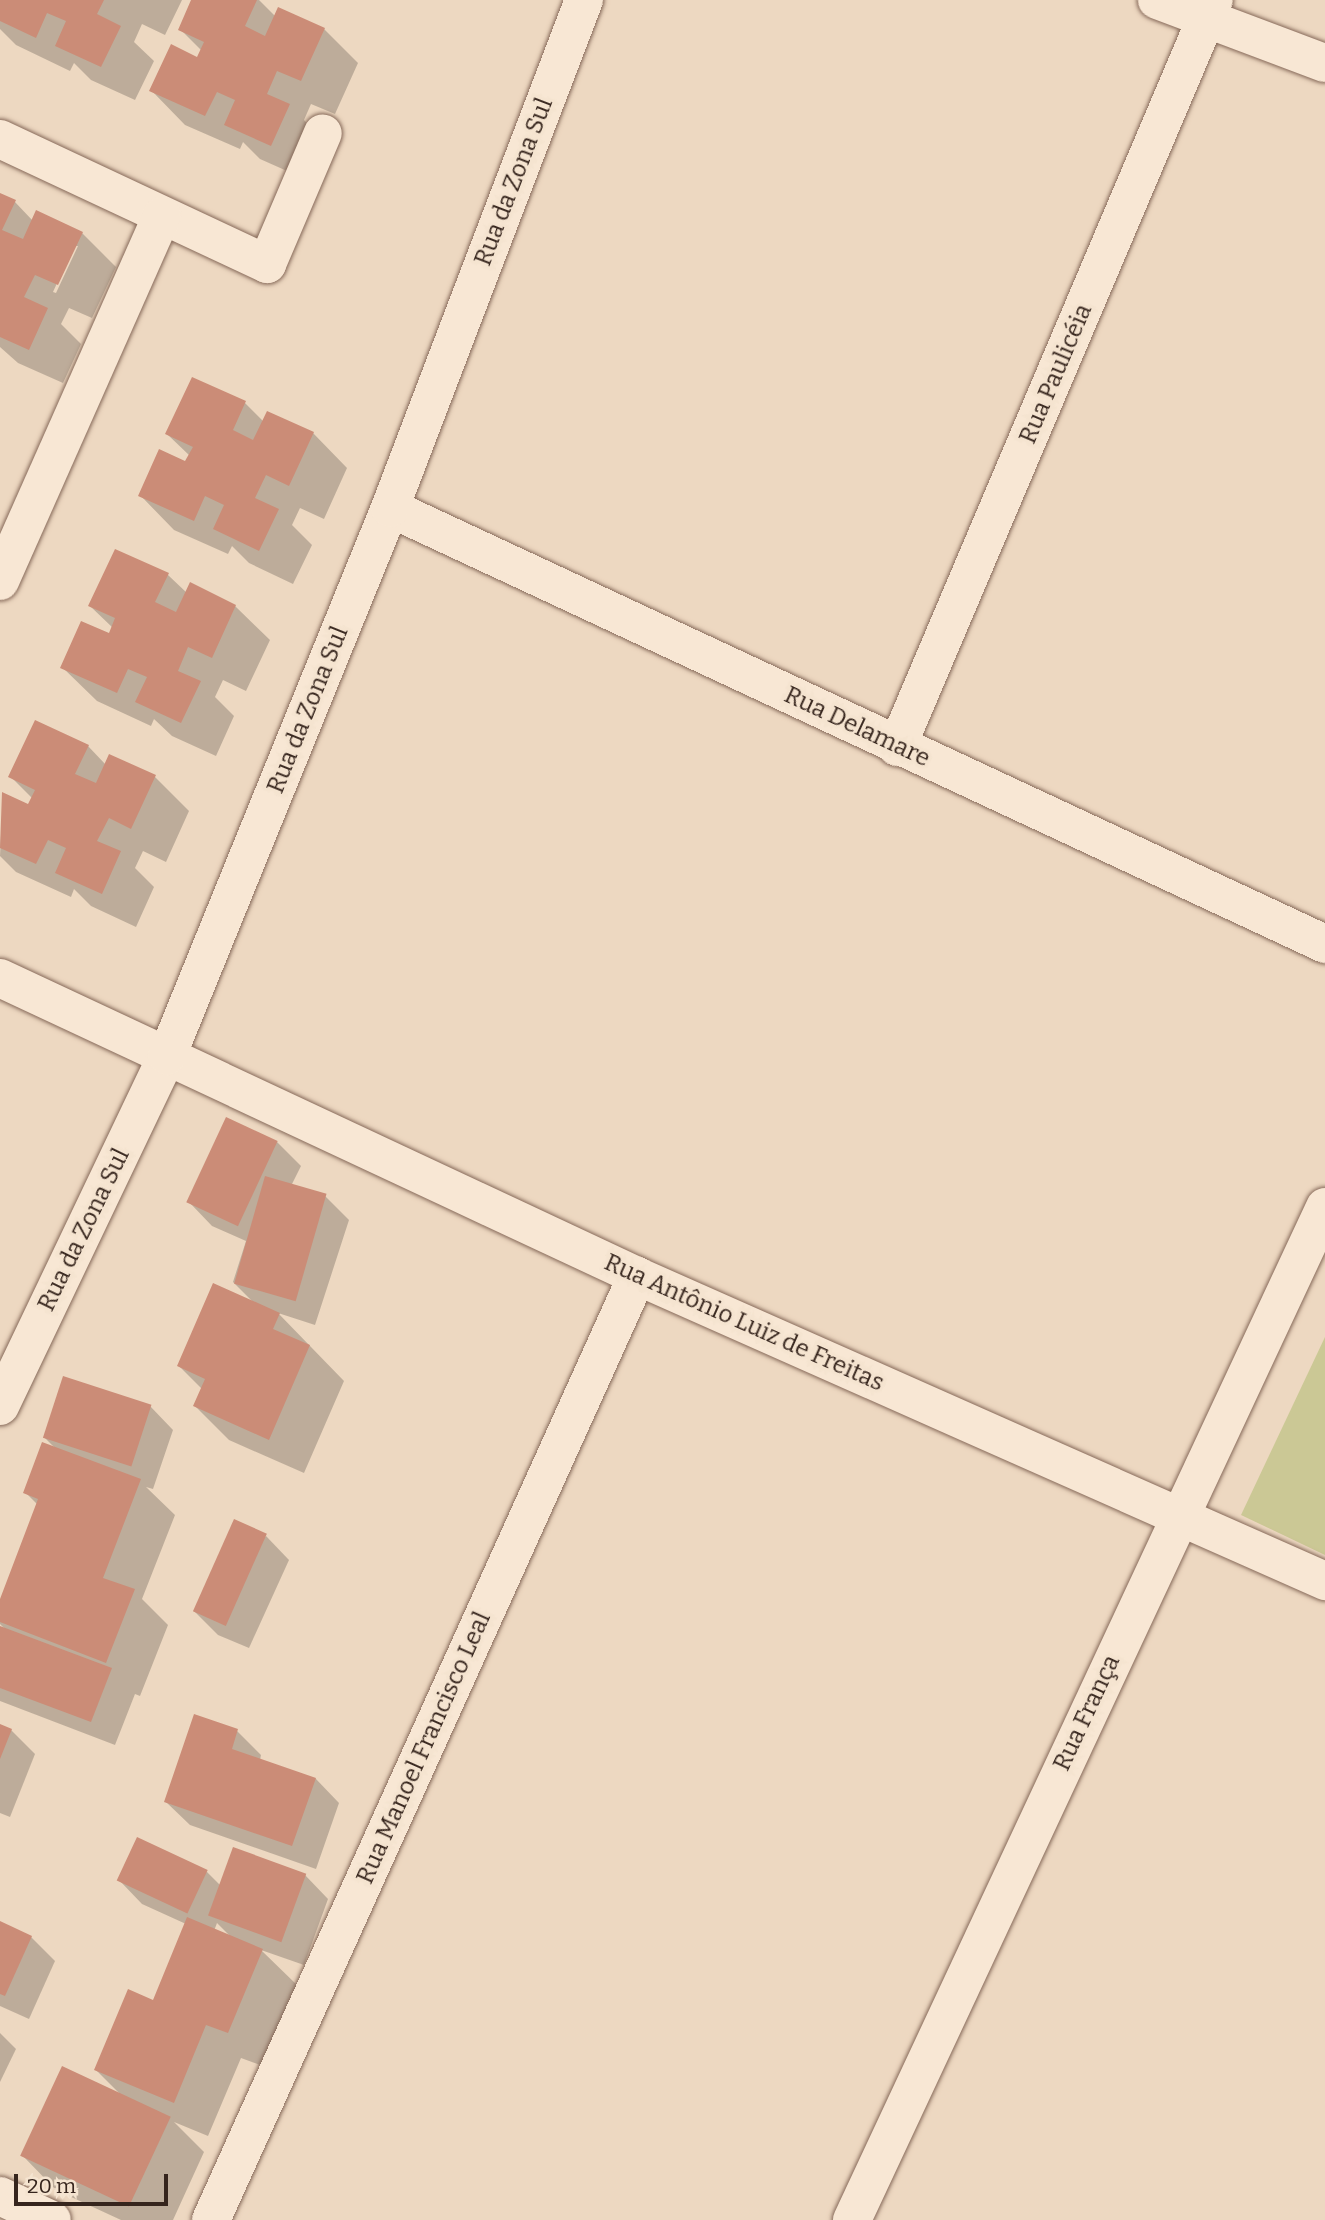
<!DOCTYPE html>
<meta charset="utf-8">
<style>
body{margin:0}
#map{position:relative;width:1325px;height:2220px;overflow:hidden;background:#edd8c1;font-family:Bitter,serif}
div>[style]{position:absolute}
.green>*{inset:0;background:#cbc895}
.shadow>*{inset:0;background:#0003}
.building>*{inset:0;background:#cb8c77;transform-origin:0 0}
.roads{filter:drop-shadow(0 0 2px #866959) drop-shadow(0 0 2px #866959)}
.street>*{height:38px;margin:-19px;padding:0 19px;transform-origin:19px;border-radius:19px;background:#f8e7d4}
span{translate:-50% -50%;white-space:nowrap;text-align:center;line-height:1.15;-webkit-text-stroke:7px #f5e4d0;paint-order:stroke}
.street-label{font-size:24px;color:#36251d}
.scale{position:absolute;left:14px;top:2174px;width:154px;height:32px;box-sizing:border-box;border:4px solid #36251d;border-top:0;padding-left:9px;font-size:21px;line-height:24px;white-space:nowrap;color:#36251d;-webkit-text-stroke:5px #f5e4d0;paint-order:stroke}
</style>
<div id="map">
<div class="green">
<i style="clip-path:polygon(1325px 1337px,1325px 1555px,1241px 1515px)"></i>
</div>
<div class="shadow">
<i style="clip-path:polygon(0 0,182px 0,165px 35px,142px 24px,134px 42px,154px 61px,135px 100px,91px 80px,74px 63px,70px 71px,16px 45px,0 29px)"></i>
<i style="clip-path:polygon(193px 0,259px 0,276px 17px,324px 29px,358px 63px,335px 114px,311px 104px,304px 120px,323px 140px,305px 179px,260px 159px,243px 142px,240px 149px,185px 125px,151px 90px,198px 59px,202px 51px,180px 29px)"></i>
<i style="clip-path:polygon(evenodd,0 195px,15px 202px,33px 221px,82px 233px,116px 267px,92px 318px,69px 308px,61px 324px,81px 344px,63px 383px,18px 363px,0 347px,0 195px,74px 246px,78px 246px,56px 293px,53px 292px,74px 246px)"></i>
<i style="clip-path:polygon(245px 403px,264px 422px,313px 433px,347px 468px,324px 519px,300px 508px,292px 525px,312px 545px,293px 584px,249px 563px,232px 546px,228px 554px,174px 530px,140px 495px,186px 464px,190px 456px,167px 434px)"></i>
<i style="clip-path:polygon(115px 551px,168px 575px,187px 593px,235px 606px,270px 640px,246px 691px,223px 680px,215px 697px,234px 716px,216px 756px,172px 736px,154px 719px,151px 726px,97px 701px,62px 667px,110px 636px,113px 628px,90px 606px)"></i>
<i style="clip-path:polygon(88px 746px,106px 765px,155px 777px,189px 811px,166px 862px,143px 851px,135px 868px,154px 887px,136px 927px,91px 906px,74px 889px,71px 897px,16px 872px,0 856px,3px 794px,29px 806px,33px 799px,10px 776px)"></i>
<i style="clip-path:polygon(277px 1142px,301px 1166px,291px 1186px,325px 1196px,349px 1220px,315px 1325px,278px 1313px,344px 1381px,304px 1473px,229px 1440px,195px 1406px,202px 1389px,179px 1366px,253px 1302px,233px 1282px,246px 1241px,212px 1226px,189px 1202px)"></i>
<i style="clip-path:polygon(150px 1406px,173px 1430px,153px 1489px,146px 1487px,175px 1515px,142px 1599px,168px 1625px,140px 1696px,135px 1694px,115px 1745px,0 1701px,0 1628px,6px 1630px,0 1624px,0 1603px,38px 1505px,25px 1492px,56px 1449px,44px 1437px)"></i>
<i style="clip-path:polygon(266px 1536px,289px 1560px,249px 1648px,218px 1635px,194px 1611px)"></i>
<i style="clip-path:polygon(195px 1716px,237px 1731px,261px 1755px,260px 1760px,316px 1779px,339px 1803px,316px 1869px,190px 1825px,166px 1802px)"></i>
<i style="clip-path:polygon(0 1726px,11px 1730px,35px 1754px,10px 1817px,0 1813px)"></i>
<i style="clip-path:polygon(evenodd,207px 1872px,221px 1886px,305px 1875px,328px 1899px,304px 1965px,261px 1950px,297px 1985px,263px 2066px,241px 2058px,208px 2136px,174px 2122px,204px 2152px,173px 2220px,121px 2220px,56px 2190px,22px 2155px,121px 2095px,96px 2070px,154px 2002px,186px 1924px,142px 1904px,119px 1880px,207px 1872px,217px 1923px,232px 1938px,214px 1931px,217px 1923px)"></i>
<i style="clip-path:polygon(0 1923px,31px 1937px,55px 1961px,29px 2019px,0 2006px)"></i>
<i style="clip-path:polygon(0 2033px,16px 2049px,0 2082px)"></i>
</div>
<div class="building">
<i style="clip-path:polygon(0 0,104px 0,97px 14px,121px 26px,101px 67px,55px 46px,66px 21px,47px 13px,36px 38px,0 21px)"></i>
<i style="clip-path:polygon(191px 0,257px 0,245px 26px,265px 36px,278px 7px,325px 28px,301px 81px,277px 71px,267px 94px,290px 104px,271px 146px,224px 125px,235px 100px,217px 92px,205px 116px,149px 91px,171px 44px,197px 57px,204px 42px,178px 30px)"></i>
<i style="clip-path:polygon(0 193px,16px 200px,2px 230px,23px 239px,36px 210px,83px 232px,58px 285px,35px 275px,24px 297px,48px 308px,29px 350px,0 337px)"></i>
<i style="clip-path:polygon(192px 377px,246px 401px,233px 430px,253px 440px,267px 411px,314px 432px,289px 486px,266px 475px,255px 498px,279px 509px,259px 551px,213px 529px,224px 505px,205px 496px,194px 521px,138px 496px,159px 449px,185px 461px,193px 447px,165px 434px)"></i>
<i style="clip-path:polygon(115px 549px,169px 573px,155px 602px,176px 612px,190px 582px,236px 605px,212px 658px,188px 647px,178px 671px,201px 681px,181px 723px,135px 702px,147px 677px,128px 669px,117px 693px,60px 668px,81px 621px,109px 633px,115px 618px,88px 606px)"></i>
<i style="clip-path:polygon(35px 720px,89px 745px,75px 774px,96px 783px,109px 754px,156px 775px,131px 829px,109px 818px,97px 841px,121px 851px,102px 894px,55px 873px,66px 848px,48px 840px,36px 864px,0 848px,2px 792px,28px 804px,35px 790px,8px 777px)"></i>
<i style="left:226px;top:1117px;width:57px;height:94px;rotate:25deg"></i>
<i style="left:265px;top:1176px;width:64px;height:112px;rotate:16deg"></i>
<i style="clip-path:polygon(213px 1283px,280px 1313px,273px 1329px,310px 1345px,269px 1440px,193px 1406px,205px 1379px,177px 1366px)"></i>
<i style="left:63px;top:1376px;width:93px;height:65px;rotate:18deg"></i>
<i style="clip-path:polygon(42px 1442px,141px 1479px,103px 1578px,135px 1589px,106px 1663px,0 1622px,0 1599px,38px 1499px,23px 1493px)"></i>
<i style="left:234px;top:1519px;width:36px;height:101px;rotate:24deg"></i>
<i style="clip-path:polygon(0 1626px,112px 1668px,91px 1722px,0 1688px)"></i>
<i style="clip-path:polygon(194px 1714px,238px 1729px,232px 1749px,316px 1778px,292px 1846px,164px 1802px)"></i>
<i style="clip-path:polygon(0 1724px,12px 1729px,0 1759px)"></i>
<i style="left:137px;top:1837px;width:78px;height:48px;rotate:25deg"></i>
<i style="left:233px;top:1847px;width:78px;height:73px;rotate:20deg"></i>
<i style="clip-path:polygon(187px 1917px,263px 1949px,228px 2033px,206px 2025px,174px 2103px,94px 2070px,128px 1989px,153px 2000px)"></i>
<i style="clip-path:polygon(0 1921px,32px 1936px,5px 1996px,0 1994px)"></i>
<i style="left:62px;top:2066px;width:120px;height:99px;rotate:25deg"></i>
</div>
<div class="roads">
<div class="street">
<i style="left:1157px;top:0;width:179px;rotate:20.6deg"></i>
<i style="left:0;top:139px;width:295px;rotate:25.1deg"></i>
<i style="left:267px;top:264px;width:142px;rotate:-66.9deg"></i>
<i style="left:390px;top:508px;width:1032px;rotate:25deg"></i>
<i style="left:0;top:581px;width:399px;rotate:-66.1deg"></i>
<i style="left:897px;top:747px;width:811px;rotate:-67.01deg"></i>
<i style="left:0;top:978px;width:703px;rotate:25.07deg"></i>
<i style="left:637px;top:1276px;width:753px;rotate:23.91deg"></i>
<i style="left:0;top:1406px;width:388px;rotate:-64.5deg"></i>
<i style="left:167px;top:1056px;width:592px;rotate:-67.86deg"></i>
<i style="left:390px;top:508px;width:544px;rotate:-69.1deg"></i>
<i style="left:0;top:2196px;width:57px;rotate:24.8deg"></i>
<i style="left:211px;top:2220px;width:1036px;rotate:-65.71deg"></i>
<i style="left:852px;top:2220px;width:1118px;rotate:-64.97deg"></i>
</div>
</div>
<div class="street-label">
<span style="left:514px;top:182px;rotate:-69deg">Rua da Zona Sul</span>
<span style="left:1056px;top:374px;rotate:-67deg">Rua Paulicéia</span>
<span style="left:308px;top:710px;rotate:-68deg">Rua da Zona Sul</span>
<span style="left:857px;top:727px;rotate:25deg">Rua Delamare</span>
<span style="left:84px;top:1230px;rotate:-64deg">Rua da Zona Sul</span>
<span style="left:744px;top:1323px;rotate:24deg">Rua Antônio Luiz de Freitas</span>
<span style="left:1087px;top:1713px;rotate:-65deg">Rua França</span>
<span style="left:424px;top:1748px;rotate:-66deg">Rua Manoel Francisco Leal</span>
</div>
<div class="scale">20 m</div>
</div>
